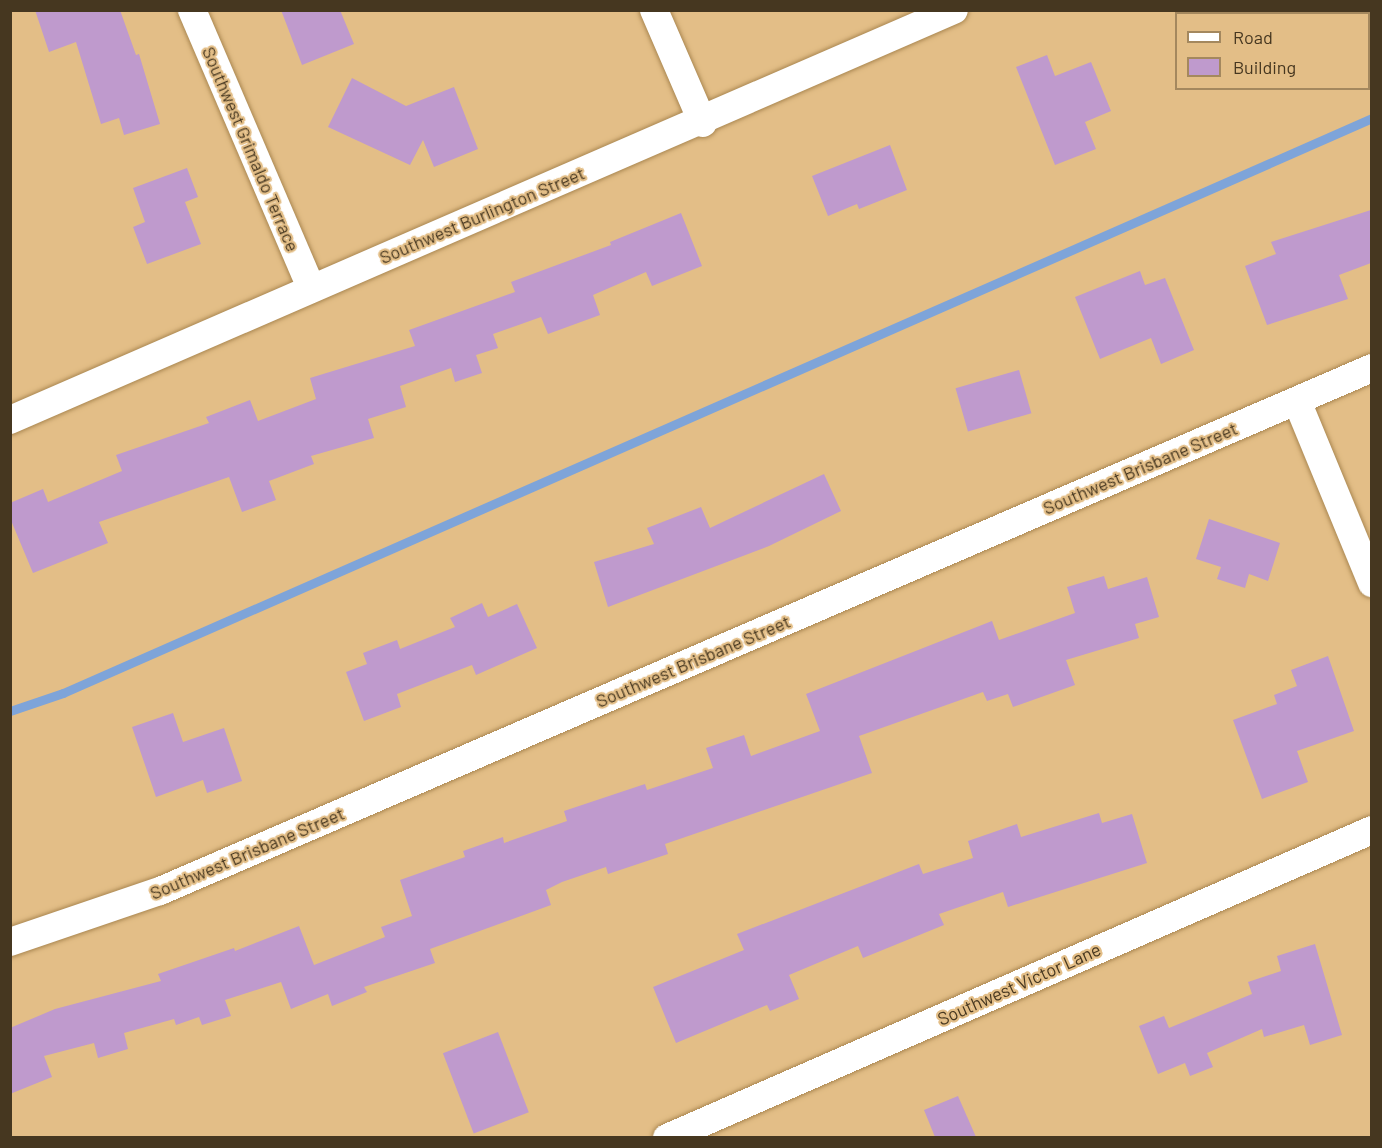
<!DOCTYPE html>
<style>
body{margin:0}
#map{position:relative;width:1382px;height:1148px;overflow:hidden;background:#e3be87;font-family:Barlow,sans-serif}
div>[style]{position:absolute}
.stream>*{height:9px;margin:-4.5px;padding:0 4.5px;transform-origin:4.5px;border-radius:4.5px;background:#7ea4d9}
.building>*{inset:0;background:#bf9acd;transform-origin:0 0}
.roads{filter:drop-shadow(0 0 2px #aa8751) drop-shadow(0 0 2px #aa8751)}
.minor>*{height:28px;margin:-14px;padding:0 14px;transform-origin:14px;border-radius:14px;background:#fff}
span{translate:-50% -50%;white-space:nowrap;text-align:center;line-height:1.15;-webkit-text-stroke:4.5px #e3be87;paint-order:stroke}
.street-label{font-size:18px;color:#463720}
.frame{position:absolute;inset:0;border:12px solid #463720;pointer-events:none}
.legend{position:absolute;left:1175px;top:12px;width:195px;height:78px;box-sizing:border-box;background:#e3be87;border:2px solid #a4885e;margin:0;padding:8px 10px;list-style:none;font-size:18px;color:#463720}
.legend li{display:flex;align-items:center;gap:12px;height:30px}
.legend b{width:30px;border:2px solid #a4885e}
</style>
<div id="map">
<div class="stream">
<i style="left:10px;top:711px;width:56px;rotate:-18.8deg"></i>
<i style="left:63px;top:693px;width:1430px;rotate:-23.71deg"></i>
</div>
<div class="building">
<i style="clip-path:polygon(35px 10px,120px 10px,136px 55px,139px 54px,160px 124px,124px 135px,119px 118px,101px 124px,76px 42px,49px 52px)"></i>
<i style="clip-path:polygon(281px 10px,340px 10px,354px 44px,302px 65px)"></i>
<i style="clip-path:polygon(1047px 55px,1055px 76px,1091px 62px,1111px 111px,1085px 122px,1096px 149px,1055px 165px,1016px 67px)"></i>
<i style="clip-path:polygon(352px 78px,406px 106px,454px 87px,478px 149px,434px 167px,423px 140px,410px 165px,328px 127px)"></i>
<i style="clip-path:polygon(890px 145px,907px 190px,859px 209px,857px 204px,828px 216px,812px 176px)"></i>
<i style="clip-path:polygon(187px 168px,198px 197px,185px 202px,201px 244px,147px 264px,133px 227px,145px 222px,133px 188px)"></i>
<i style="clip-path:polygon(1371px 210px,1371px 263px,1339px 275px,1348px 299px,1267px 325px,1245px 266px,1276px 254px,1271px 242px)"></i>
<i style="clip-path:polygon(681px 213px,702px 266px,652px 286px,646px 272px,593px 295px,600px 315px,548px 334px,541px 317px,493px 334px,498px 348px,476px 355px,482px 373px,455px 382px,451px 368px,400px 386px,406px 407px,368px 419px,374px 438px,311px 456px,314px 464px,269px 481px,276px 500px,242px 512px,229px 477px,99px 522px,108px 543px,33px 573px,10px 518px,10px 503px,43px 489px,48px 502px,122px 471px,116px 455px,209px 423px,206px 417px,250px 400px,258px 421px,316px 399px,310px 378px,415px 346px,409px 330px,515px 292px,511px 282px,611px 245px,610px 242px)"></i>
<i style="clip-path:polygon(1140px 271px,1145px 285px,1165px 278px,1194px 350px,1161px 364px,1151px 338px,1100px 359px,1075px 297px)"></i>
<i style="left:1019px;top:370px;width:45px;height:66px;rotate:74deg"></i>
<i style="clip-path:polygon(824px 474px,841px 511px,769px 546px,608px 607px,594px 562px,654px 544px,647px 528px,701px 507px,710px 528px)"></i>
<i style="clip-path:polygon(1209px 519px,1280px 543px,1268px 581px,1249px 574px,1245px 588px,1217px 579px,1221px 567px,1196px 559px)"></i>
<i style="clip-path:polygon(1104px 576px,1108px 589px,1147px 577px,1159px 617px,1135px 624px,1139px 638px,1066px 660px,1075px 685px,1013px 707px,1008px 694px,987px 701px,983px 692px,859px 736px,872px 773px,665px 844px,668px 854px,608px 874px,606px 867px,562px 882px,546px 890px,551px 905px,430px 949px,435px 963px,364px 987px,367px 992px,332px 1006px,328px 994px,291px 1009px,281px 982px,225px 1000px,231px 1016px,202px 1025px,199px 1017px,176px 1025px,174px 1019px,124px 1033px,128px 1049px,98px 1058px,94px 1043px,44px 1056px,52px 1077px,10px 1094px,10px 1028px,55px 1009px,161px 981px,158px 974px,234px 948px,235px 951px,299px 926px,314px 965px,385px 937px,381px 927px,412px 916px,400px 880px,465px 857px,463px 851px,503px 837px,504px 843px,567px 821px,564px 811px,645px 784px,647px 790px,713px 768px,706px 748px,744px 735px,751px 756px,820px 731px,806px 694px,992px 621px,999px 640px,1075px 613px,1067px 587px)"></i>
<i style="clip-path:polygon(482px 603px,488px 617px,517px 604px,537px 648px,476px 675px,472px 665px,397px 694px,401px 707px,364px 721px,346px 672px,367px 664px,363px 653px,397px 640px,400px 649px,455px 627px,450px 618px)"></i>
<i style="clip-path:polygon(1328px 656px,1354px 731px,1297px 751px,1308px 782px,1262px 799px,1233px 720px,1277px 704px,1274px 695px,1297px 686px,1291px 670px)"></i>
<i style="clip-path:polygon(173px 713px,183px 742px,224px 728px,242px 781px,207px 793px,203px 780px,156px 797px,132px 727px)"></i>
<i style="clip-path:polygon(1099px 813px,1102px 823px,1132px 814px,1147px 863px,1008px 907px,1003px 892px,939px 914px,944px 925px,863px 958px,858px 946px,789px 975px,799px 999px,770px 1011px,767px 1005px,676px 1043px,653px 987px,744px 950px,737px 934px,919px 864px,923px 874px,973px 858px,968px 841px,1017px 824px,1021px 837px)"></i>
<i style="clip-path:polygon(1315px 944px,1342px 1035px,1310px 1045px,1304px 1025px,1264px 1037px,1262px 1029px,1207px 1053px,1213px 1067px,1190px 1076px,1185px 1063px,1158px 1074px,1139px 1026px,1164px 1016px,1169px 1028px,1252px 994px,1248px 982px,1281px 971px,1277px 956px)"></i>
<i style="left:498px;top:1032px;width:86px;height:59px;rotate:69deg"></i>
<i style="clip-path:polygon(958px 1096px,976px 1137px,935px 1137px,924px 1110px)"></i>
</div>
<div class="roads">
<div class="minor">
<i style="left:192px;top:10px;width:301px;rotate:66.8deg"></i>
<i style="left:654px;top:10px;width:123px;rotate:66.6deg"></i>
<i style="left:1297px;top:401px;width:197px;rotate:67.6deg"></i>
<i style="left:10px;top:420px;width:1029px;rotate:-23.48deg"></i>
<i style="left:10px;top:942px;width:158px;rotate:-18.8deg"></i>
<i style="left:160px;top:891px;width:1320px;rotate:-23.34deg"></i>
<i style="left:667px;top:1138px;width:769px;rotate:-23.6deg"></i>
</div>
</div>
<div class="street-label">
<span style="left:251px;top:149px;rotate:67deg">Southwest Grimaldo Terrace</span>
<span style="left:482px;top:215px;rotate:-23deg">Southwest Burlington Street</span>
<span style="left:1140px;top:468px;rotate:-23deg">Southwest Brisbane Street</span>
<span style="left:693px;top:661px;rotate:-23deg">Southwest Brisbane Street</span>
<span style="left:247px;top:853px;rotate:-23deg">Southwest Brisbane Street</span>
<span style="left:1019px;top:984px;rotate:-24deg">Southwest Victor Lane</span>
</div>
<div class="frame"></div>
<ul class="legend">
<li><b style="height:8px;background:#fff"></b>Road</li>
<li><b style="height:16px;background:#bf9acd"></b>Building</li>
</ul>
</div>
